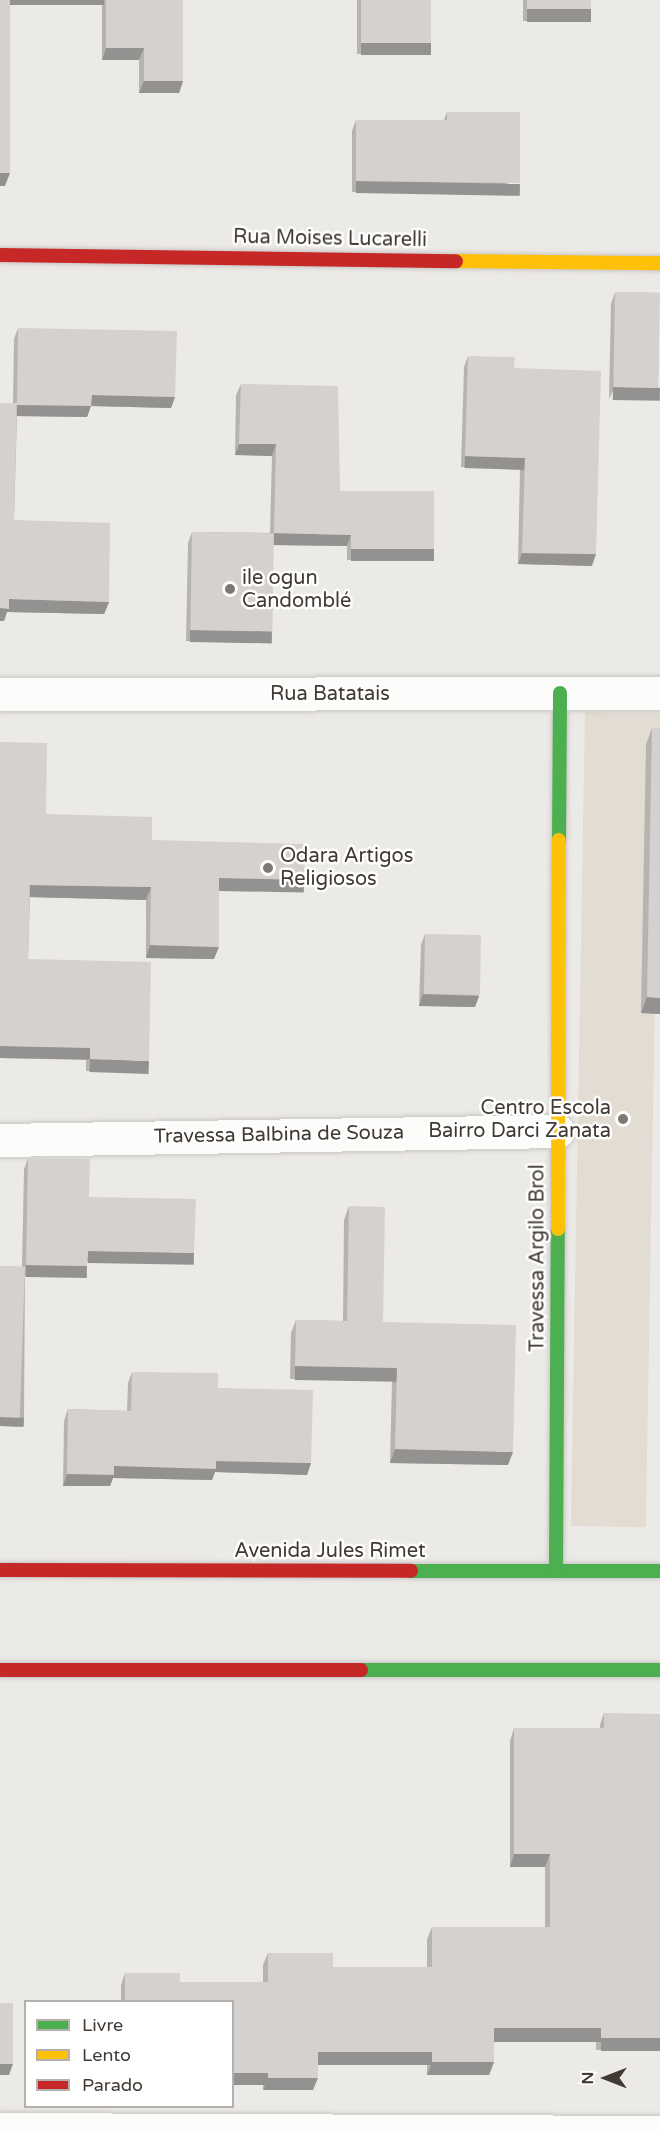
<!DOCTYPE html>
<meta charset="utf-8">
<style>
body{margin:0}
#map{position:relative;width:660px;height:2132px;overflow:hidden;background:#eceae7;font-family:"Varela Round",sans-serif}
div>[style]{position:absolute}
.education>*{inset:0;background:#e2dcd3;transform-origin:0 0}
.roads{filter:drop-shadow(0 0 2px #c9c6c3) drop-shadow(0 0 2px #c9c6c3)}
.street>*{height:33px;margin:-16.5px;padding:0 16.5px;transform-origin:16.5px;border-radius:16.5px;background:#fcfcfb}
.fast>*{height:14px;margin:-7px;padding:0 7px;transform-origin:7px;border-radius:7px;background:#4caf50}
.slow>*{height:14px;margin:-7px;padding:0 7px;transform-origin:7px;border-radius:7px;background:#ffc107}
.jam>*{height:14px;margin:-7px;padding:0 7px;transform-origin:7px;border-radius:7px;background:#c62828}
.wall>*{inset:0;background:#b6b4b1}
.shaded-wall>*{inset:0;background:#949290;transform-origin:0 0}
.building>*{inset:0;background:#d4d1ce;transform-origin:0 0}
.dots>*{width:16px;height:16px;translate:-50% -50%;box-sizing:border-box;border:3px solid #fff;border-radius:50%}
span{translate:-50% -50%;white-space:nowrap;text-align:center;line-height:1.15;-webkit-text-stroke:5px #fff;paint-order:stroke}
.street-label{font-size:20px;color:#413a34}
.poi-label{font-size:20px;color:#413a34}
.left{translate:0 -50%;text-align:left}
.right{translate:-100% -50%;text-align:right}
.legend{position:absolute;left:24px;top:2000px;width:210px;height:108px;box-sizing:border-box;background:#fff;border:2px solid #b3b0ae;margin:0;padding:8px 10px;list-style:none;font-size:18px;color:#413a34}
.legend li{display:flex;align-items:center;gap:12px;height:30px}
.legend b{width:30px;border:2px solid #b3b0ae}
.north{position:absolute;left:576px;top:2048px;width:60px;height:60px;-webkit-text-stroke:4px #fff;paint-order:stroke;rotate:270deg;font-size:16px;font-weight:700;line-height:24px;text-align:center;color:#413a34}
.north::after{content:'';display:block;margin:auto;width:21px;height:27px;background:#413a34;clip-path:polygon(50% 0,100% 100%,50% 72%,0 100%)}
</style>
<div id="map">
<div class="education">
<i style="left:585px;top:712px;width:75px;height:814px;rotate:1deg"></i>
</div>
<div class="roads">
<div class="street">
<i style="left:0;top:694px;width:660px;rotate:-0.09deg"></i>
<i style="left:0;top:1140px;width:558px;rotate:-0.92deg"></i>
<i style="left:0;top:2129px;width:660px;rotate:0.26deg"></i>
</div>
<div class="fast">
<i style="left:559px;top:840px;width:147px;rotate:-89.6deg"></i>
<i style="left:411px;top:1571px;width:249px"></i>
<i style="left:556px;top:1571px;width:342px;rotate:-89.7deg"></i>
<i style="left:361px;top:1670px;width:299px"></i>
</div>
<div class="slow">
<i style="left:456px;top:261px;width:204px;rotate:0.6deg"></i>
<i style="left:558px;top:1229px;width:389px;rotate:-89.9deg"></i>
</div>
<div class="jam">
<i style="left:0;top:255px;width:456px;rotate:0.8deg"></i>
<i style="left:0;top:1570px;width:411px;rotate:0.1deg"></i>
<i style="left:0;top:1670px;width:361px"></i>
</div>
</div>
<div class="wall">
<i style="clip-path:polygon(0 0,183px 0,183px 81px,179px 93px,139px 93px,139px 60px,102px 60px,102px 5px,10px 5px,5px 186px,0 186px)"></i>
<i style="clip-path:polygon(357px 0,431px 0,431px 43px,427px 54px,357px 54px)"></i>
<i style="clip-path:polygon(523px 0,591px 0,591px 9px,587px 21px,523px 21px)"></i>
<i style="clip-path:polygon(447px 112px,516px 195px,352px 192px,352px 131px,356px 120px,444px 120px)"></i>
<i style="clip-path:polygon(615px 292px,660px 293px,609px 399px,611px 304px)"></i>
<i style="clip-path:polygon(18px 328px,175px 397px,171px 408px,91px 406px,87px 417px,17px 416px,14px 520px,109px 602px,104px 614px,7px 612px,4px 621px,13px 403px,14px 339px)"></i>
<i style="clip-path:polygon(468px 356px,514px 368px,592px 566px,518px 564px,520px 469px,461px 467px,464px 367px)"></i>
<i style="clip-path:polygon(241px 384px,340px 491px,434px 549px,430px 560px,347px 560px,347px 546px,273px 545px,272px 631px,268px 642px,186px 641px,188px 543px,192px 532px,270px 533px,272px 456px,235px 455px,236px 395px)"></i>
<i style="clip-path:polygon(652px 728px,660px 1014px,641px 1013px,646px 744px)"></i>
<i style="clip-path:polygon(0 742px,46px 814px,152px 840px,304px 880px,300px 892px,219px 890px,214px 959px,146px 958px,146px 900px,30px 897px,28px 959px,145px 1073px,86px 1071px,86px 1060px,0 1058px)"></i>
<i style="clip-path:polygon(425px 934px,479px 996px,475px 1007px,419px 1006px,421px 945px)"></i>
<i style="clip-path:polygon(28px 1158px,190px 1264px,87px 1262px,83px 1277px,25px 1276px,24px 1418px,21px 1427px,0 1426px,0 1266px,22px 1267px,24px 1169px)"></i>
<i style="clip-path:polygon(349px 1206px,383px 1322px,508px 1465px,390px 1463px,392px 1381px,290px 1379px,291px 1333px,296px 1320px,343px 1321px,344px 1220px)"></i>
<i style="clip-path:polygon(132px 1372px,218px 1388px,311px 1463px,307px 1475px,215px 1472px,212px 1480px,113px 1478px,110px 1486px,63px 1486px,64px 1421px,68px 1409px,127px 1411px,128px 1383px)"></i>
<i style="clip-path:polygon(604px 1713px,660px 2050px,596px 2050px,596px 2041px,494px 2041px,494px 2062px,489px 2075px,427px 2075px,427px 2064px,318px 2064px,313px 2090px,263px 2090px,263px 2085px,232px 2085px,232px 2001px,121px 2001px,121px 1985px,125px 1973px,180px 1982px,263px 1982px,263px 1965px,268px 1953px,333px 1967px,427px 1967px,427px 1939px,432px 1927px,545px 1927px,545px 1867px,510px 1867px,510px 1741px,514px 1728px,600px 1728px,600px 1725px)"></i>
</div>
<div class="shaded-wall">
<i style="left:7px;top:0;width:97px;height:5px"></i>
<i style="left:527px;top:9px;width:64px;height:13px"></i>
<i style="left:361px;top:43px;width:70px;height:12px"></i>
<i style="clip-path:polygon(106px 48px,144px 48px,139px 60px,102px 60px)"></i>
<i style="clip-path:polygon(144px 81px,183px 81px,179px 93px,139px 93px)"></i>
<i style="clip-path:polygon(0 173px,10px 173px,5px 186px,0 186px)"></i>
<i style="left:356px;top:181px;width:164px;height:12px;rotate:1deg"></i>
<i style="left:613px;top:387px;width:47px;height:13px;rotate:1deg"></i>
<i style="clip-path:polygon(92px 395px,175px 397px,171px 408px,91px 406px,87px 417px,12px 416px,16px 405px)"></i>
<i style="clip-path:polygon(239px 444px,276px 444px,272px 456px,235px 455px)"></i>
<i style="left:465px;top:456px;width:60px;height:12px;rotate:2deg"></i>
<i style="clip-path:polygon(274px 533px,351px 535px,347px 546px,270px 545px)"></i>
<i style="left:351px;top:549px;width:83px;height:12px"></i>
<i style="clip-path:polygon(522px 553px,596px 554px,592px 566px,518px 564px)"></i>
<i style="clip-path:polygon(9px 599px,109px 602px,104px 614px,7px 612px,4px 621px,0 621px,0 608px)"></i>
<i style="left:190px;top:630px;width:82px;height:12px;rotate:1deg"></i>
<i style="left:219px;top:878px;width:85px;height:13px;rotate:1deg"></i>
<i style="clip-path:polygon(30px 885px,151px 887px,146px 900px,26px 897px)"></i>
<i style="clip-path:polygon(150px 945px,219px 947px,214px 959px,146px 958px)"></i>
<i style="clip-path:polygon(423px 994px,479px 996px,475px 1007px,419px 1006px)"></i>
<i style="clip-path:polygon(647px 997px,660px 998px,660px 1014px,641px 1013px)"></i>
<i style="left:0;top:1046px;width:90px;height:12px;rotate:1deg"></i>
<i style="left:90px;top:1059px;width:59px;height:13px;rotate:2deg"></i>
<i style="left:88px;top:1251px;width:106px;height:12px;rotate:1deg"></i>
<i style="left:26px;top:1265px;width:61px;height:12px;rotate:1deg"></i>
<i style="left:295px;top:1366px;width:102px;height:14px;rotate:1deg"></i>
<i style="left:0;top:1417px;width:24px;height:9px;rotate:2deg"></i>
<i style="clip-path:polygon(395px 1449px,513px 1452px,508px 1465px,390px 1463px)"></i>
<i style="clip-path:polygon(216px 1461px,311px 1463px,307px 1475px,215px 1472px,212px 1480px,113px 1478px,110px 1486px,63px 1486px,67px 1474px,114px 1466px)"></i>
<i style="clip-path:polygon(514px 1854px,550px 1854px,545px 1867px,510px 1867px)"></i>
<i style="left:494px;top:2028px;width:107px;height:14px"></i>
<i style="left:601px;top:2038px;width:59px;height:13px"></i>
<i style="left:318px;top:2052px;width:114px;height:13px"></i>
<i style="clip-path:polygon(432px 2062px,494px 2062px,489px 2075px,427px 2075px)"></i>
<i style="clip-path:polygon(0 2064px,13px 2064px,9px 2075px,0 2075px)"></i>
<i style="left:232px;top:2073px;width:36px;height:12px"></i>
<i style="clip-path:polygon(268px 2078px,318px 2078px,313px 2090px,263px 2090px)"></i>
</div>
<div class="building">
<i style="left:0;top:0;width:10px;height:173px"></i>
<i style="clip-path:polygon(106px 0,183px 0,183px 81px,144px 81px,144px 48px,106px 48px)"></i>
<i style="left:361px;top:0;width:70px;height:43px"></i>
<i style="left:527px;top:0;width:64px;height:9px"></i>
<i style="clip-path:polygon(447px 112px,520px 112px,520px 183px,356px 181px,356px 120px,447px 120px)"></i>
<i style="left:615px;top:292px;width:45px;height:95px;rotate:1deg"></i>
<i style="clip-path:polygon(18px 328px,177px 331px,175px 397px,92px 395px,91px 406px,17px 405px)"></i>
<i style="clip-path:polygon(468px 356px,515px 357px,514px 368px,601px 371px,596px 554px,522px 553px,525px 458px,465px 456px)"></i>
<i style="clip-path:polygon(241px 384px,338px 386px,340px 491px,434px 491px,434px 549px,351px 549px,351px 535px,274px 533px,276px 444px,239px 444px)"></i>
<i style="clip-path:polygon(0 403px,17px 403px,14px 520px,110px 523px,109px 602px,9px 599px,9px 609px,0 608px)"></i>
<i style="left:192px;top:532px;width:82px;height:98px;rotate:1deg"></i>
<i style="clip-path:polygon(652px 728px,660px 728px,660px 998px,647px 997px)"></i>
<i style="clip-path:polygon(0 742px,47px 743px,46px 814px,152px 817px,152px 840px,305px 844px,304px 880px,219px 878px,219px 947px,150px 945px,151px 887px,30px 885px,28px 959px,151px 962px,149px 1061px,90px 1059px,90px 1048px,0 1046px)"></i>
<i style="left:425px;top:934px;width:56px;height:60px;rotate:1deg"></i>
<i style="clip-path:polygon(28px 1158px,90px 1159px,89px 1197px,196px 1199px,194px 1253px,88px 1251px,87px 1266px,26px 1265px)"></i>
<i style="clip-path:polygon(349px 1206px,385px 1207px,383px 1322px,516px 1325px,513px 1452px,395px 1449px,397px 1368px,295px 1366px,296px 1320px,347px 1321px)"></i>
<i style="left:0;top:1266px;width:25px;height:151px;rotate:2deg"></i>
<i style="clip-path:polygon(132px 1372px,218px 1373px,218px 1388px,313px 1390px,311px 1463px,216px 1461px,216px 1469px,114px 1466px,114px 1475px,67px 1474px,68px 1409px,131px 1411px)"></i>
<i style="clip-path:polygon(604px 1713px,660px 1714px,660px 2038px,601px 2038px,601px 2028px,494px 2028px,494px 2062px,432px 2062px,432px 2052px,318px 2052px,318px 2078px,268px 2078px,268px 2073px,232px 2073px,232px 2001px,125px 2001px,125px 1973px,180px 1973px,180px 1982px,268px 1982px,268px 1953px,333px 1953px,333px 1967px,432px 1967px,432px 1927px,550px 1927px,550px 1854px,514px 1854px,514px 1728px,604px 1728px)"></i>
<i style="left:0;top:2003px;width:13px;height:61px"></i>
</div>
<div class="dots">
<i style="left:230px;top:589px;background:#7d7873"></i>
<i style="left:268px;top:868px;background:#7d7873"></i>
<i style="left:623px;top:1119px;background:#7d7873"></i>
</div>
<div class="street-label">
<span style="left:330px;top:239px;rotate:1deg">Rua Moises Lucarelli</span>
<span style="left:330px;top:694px">Rua Batatais</span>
<span style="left:279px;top:1135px;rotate:-1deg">Travessa Balbina de Souza</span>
<span style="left:538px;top:1258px;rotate:-90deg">Travessa Argilo Brol</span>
<span style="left:330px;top:1551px">Avenida Jules Rimet</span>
</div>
<div class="poi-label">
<span class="left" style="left:242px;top:590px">ile ogun<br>Candomblé</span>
<span class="left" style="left:280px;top:868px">Odara Artigos<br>Religiosos</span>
<span class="right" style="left:611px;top:1120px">Centro Escola<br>Bairro Darci Zanata</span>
</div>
<ul class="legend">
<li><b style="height:8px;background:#4caf50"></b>Livre</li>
<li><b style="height:8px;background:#ffc107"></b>Lento</li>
<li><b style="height:8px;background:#c62828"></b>Parado</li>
</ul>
<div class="north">N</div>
</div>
